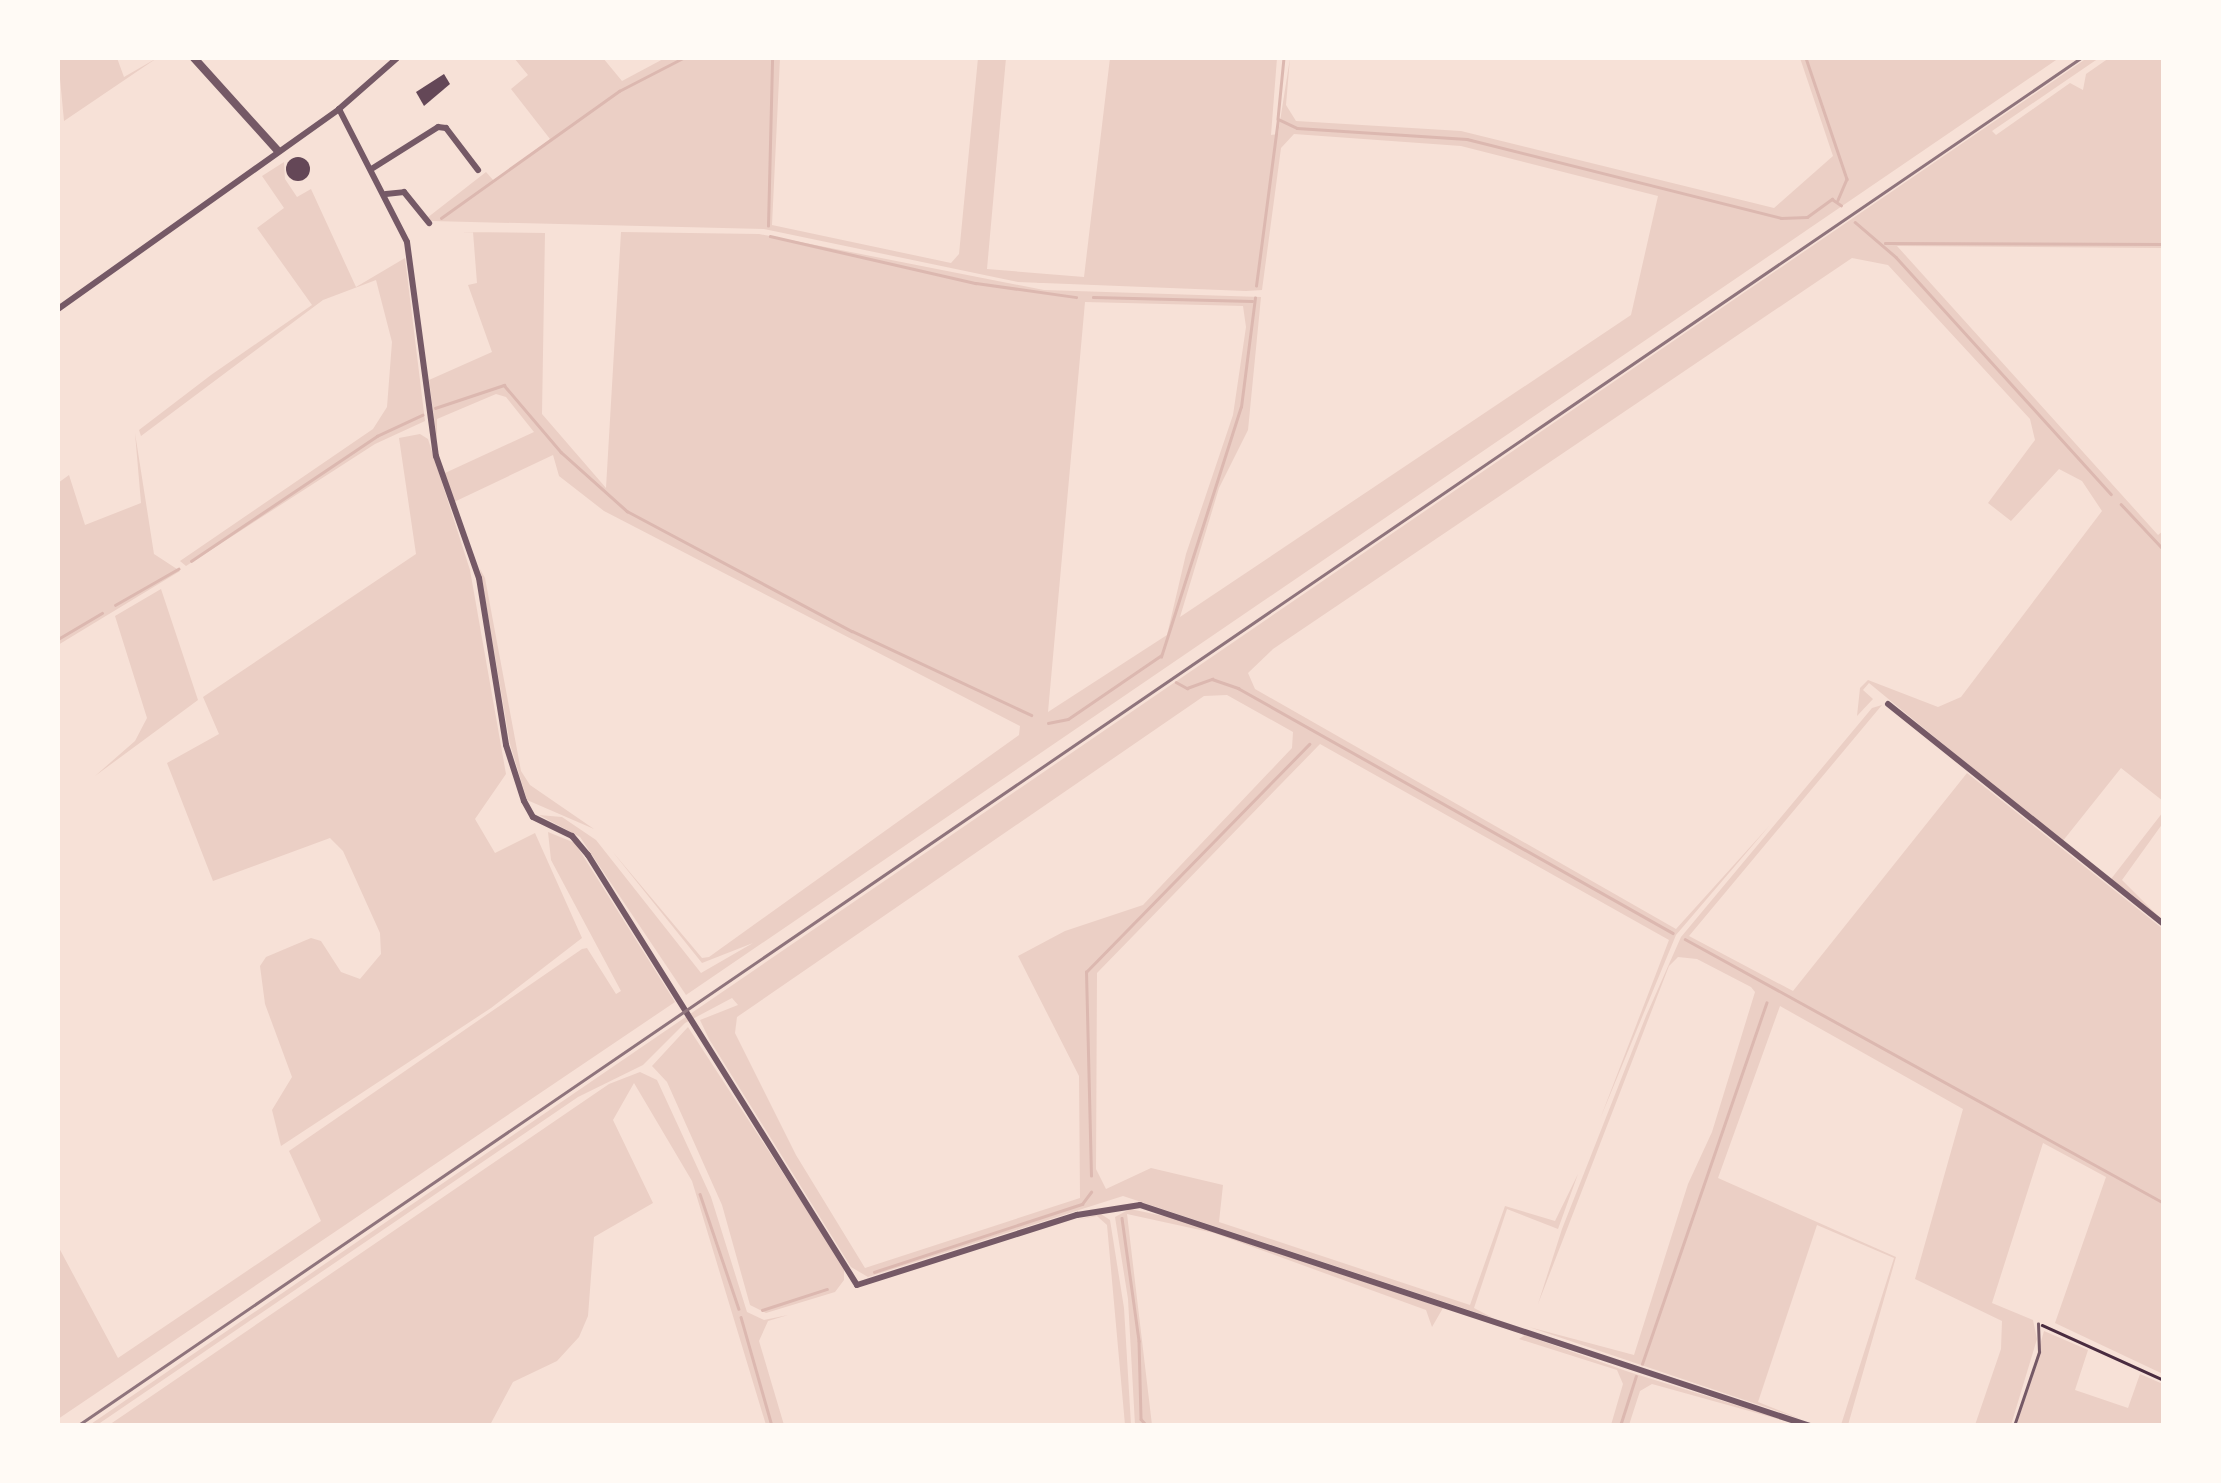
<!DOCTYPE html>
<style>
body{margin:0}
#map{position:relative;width:2221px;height:1483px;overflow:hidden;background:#f7e1d7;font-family:Ubuntu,sans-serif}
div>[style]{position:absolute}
.green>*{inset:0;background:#ebcfc5}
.stream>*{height:2.5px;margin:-1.25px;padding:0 1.25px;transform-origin:1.25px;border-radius:1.25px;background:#dcb8b0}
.building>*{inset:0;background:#644757}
.round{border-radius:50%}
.path>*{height:2.5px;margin:-1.25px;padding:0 1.25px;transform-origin:1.25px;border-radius:1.25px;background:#4a2c40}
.service>*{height:2.5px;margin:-1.25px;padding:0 1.25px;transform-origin:1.25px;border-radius:1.25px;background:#755966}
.minor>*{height:6px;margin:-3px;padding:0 3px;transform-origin:3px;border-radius:3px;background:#755966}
.tertiary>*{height:8px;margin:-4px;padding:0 4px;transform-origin:4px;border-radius:4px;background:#755966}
.rail>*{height:2.5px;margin:-1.25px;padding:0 1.25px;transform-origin:1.25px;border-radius:1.25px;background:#8f747c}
span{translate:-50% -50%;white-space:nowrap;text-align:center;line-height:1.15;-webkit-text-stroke:8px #fffaf5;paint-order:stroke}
.frame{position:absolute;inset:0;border:60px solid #fffaf5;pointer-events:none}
</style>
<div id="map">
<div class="green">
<i style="clip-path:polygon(58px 58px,117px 58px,124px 77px,157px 58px,64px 121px)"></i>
<i style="clip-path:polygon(evenodd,514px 58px,603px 58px,622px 81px,665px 58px,780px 58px,772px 225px,951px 263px,959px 254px,978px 58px,1006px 58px,987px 269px,1084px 277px,1110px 58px,1277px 58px,1271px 135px,1278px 134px,1290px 58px,1286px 105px,1296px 121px,1461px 131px,1774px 208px,1833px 156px,1800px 58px,2059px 58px,686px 995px,580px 837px,539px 815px,562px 817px,596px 840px,701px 973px,753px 943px,702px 963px,612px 851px,702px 958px,709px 957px,1019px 735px,1020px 726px,604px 511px,559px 476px,553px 455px,454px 502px,445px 473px,534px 432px,506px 397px,496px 394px,437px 419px,437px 440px,429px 380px,492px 352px,468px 285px,477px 283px,473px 232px,463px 232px,545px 233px,542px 414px,606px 488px,621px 232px,759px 234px,1044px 290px,1261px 297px,1248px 430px,1219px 488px,1180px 617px,1631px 315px,1658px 196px,1461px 146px,1294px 134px,1281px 148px,1262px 290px,1246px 291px,1018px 282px,764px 229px,432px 221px,427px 218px,486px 172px,494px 181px,550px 139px,511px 89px,528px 75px,514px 58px,1085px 302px,1243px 306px,1246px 327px,1233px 415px,1186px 554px,1167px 635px,1048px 712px,1085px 302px)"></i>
<i style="clip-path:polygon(evenodd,2087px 58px,2099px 58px,1992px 131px,1996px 135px,2070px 83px,2083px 90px,2086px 74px,2109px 58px,2163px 58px,2163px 248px,1897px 246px,2158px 535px,2163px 531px,2163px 801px,2121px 768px,2062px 842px,1869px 683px,1863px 690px,1873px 699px,1857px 716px,1860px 688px,1868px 680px,1938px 707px,1961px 697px,2102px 511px,2082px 481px,2059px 469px,2011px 521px,1988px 503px,2035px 440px,2030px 419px,1888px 265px,1852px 258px,1273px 649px,1248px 673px,1255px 689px,1676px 929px,1770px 825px,1676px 935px,1600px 1119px,1669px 940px,1320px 744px,1097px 973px,1096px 1169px,1106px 1189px,1151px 1168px,1223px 1185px,1219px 1222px,1470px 1305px,1505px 1206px,1555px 1221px,1578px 1174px,1558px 1229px,1507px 1209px,1474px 1308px,1493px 1318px,1123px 1196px,868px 1277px,851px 1267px,709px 1039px,700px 1020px,738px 1005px,732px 998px,685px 1023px,643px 1065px,578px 1097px,97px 1425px,88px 1426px,2087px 58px,1227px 695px,1293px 732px,1292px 748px,1143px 905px,1065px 931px,1018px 956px,1079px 1076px,1080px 1198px,865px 1268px,796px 1155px,735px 1033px,737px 1017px,1204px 696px,1227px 695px)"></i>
<i style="clip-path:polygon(284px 162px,285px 179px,297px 197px,311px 189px,356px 287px,405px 258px,425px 421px,375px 444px,186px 566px,180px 561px,373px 429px,387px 407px,392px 342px,376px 280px,323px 300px,141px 436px,139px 430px,211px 375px,312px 305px,257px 228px,284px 208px,262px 176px)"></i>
<i style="clip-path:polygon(135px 433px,154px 554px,180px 571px,58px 645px,58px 483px,69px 475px,85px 525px,141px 503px)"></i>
<i style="clip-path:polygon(420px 434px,428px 439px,470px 570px,506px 774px,475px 819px,495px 853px,535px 833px,582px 938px,491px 1008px,281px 1146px,272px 1110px,292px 1077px,265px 1004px,260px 966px,266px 957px,311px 938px,321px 941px,341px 972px,360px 979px,381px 954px,380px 933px,343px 851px,330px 838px,213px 881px,167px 763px,219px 734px,203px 697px,416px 554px,399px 438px)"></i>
<i style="clip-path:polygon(480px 569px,485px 578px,521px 771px,530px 785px,594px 829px,527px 800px,510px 744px)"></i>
<i style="clip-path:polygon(161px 589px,198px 700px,95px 776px,135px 741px,147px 718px,115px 616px)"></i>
<i style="clip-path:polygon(1882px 705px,1689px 936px,1793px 991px,1967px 773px,2163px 929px,2163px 1374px,2055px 1323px,2106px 1177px,2043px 1143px,1992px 1303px,2033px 1320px,2037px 1339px,2011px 1425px,1975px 1425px,2001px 1349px,2002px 1321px,1915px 1279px,1963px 1109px,1780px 1006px,1718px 1178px,1896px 1257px,1848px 1425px,1841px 1425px,1894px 1258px,1817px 1225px,1758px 1402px,1801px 1419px,1529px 1327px,1634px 1355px,1688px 1184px,1712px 1132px,1755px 992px,1751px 987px,1697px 959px,1678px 957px,1669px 966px,1538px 1304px,1562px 1229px,1646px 1016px,1681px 937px,1872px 708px)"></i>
<i style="clip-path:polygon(2163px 812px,2163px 823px,2122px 880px,2163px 921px,2111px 879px)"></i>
<i style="clip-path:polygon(548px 832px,575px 843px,675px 1002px,58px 1419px,58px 1246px,118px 1358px,321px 1221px,289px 1151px,582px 949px,587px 948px,616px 994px,621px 991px,551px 860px)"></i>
<i style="clip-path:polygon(688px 1027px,844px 1267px,844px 1280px,835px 1292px,766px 1313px,750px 1305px,722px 1205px,667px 1082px,652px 1066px)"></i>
<i style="clip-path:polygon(640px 1072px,657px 1080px,711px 1197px,747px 1312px,764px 1320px,788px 1315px,768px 1321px,759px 1341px,784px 1425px,766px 1425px,692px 1181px,634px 1083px,613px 1120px,653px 1203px,594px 1237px,588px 1316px,579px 1337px,557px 1361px,513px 1382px,490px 1425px,109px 1425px,609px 1084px)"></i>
<i style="clip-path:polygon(1130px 1209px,1173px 1218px,1443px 1308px,1432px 1327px,1426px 1310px,1214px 1233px,1127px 1214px,1152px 1425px,1135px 1425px,1128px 1299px,1115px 1217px)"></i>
<i style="clip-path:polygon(1101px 1214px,1110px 1220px,1124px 1308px,1131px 1425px,1125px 1425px,1107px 1225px,1097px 1216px,1076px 1220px)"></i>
<i style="clip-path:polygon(2044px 1331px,2088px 1350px,2075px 1390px,2128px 1408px,2140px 1374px,2163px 1384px,2163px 1425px,2017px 1425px)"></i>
<i style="clip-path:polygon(1525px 1335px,1629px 1372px,1800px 1425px,1652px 1384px,1640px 1391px,1629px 1425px,1611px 1425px,1623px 1384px,1617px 1370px,1519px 1339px)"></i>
</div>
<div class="stream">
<i style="left:1284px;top:58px;width:61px;rotate:95.6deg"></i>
<i style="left:1278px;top:119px;width:21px;rotate:25deg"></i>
<i style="left:1297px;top:128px;width:170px;rotate:3.7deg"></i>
<i style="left:1467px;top:139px;width:324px;rotate:14.1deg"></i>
<i style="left:1781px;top:218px;width:26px;rotate:-2deg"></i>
<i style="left:1807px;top:217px;width:31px;rotate:-36deg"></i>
<i style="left:1832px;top:199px;width:11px;rotate:34deg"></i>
<i style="left:1806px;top:58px;width:128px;rotate:71.3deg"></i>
<i style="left:1847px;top:179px;width:23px;rotate:113deg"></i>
<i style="left:441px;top:218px;width:219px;rotate:-35.5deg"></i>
<i style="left:619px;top:91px;width:72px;rotate:-27.3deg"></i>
<i style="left:1855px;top:222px;width:54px;rotate:40.5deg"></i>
<i style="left:1896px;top:257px;width:320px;rotate:47.8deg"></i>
<i style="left:768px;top:226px;width:168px;rotate:-88.6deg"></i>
<i style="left:770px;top:236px;width:211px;rotate:12.9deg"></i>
<i style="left:976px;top:283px;width:101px;rotate:8deg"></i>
<i style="left:1885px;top:243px;width:279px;rotate:0.2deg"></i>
<i style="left:1256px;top:286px;width:167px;rotate:-82.5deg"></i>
<i style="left:1093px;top:297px;width:159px;rotate:1.4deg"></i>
<i style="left:435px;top:408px;width:73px;rotate:-18.4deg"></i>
<i style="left:504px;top:385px;width:88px;rotate:49.6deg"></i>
<i style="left:561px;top:452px;width:89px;rotate:41.8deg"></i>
<i style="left:627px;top:511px;width:255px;rotate:28.1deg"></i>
<i style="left:852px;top:631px;width:198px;rotate:25.1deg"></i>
<i style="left:2121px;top:504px;width:63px;rotate:46.9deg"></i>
<i style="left:191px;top:561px;width:224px;rotate:-33.9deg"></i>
<i style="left:377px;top:436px;width:50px;rotate:-25deg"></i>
<i style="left:115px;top:605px;width:73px;rotate:-29.7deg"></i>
<i style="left:58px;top:639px;width:51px;rotate:-30.6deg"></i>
<i style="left:1161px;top:657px;width:262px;rotate:-72.3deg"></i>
<i style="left:1241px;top:407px;width:110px;rotate:-82.7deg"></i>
<i style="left:1176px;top:682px;width:13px;rotate:29deg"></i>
<i style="left:1187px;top:688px;width:27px;rotate:-20deg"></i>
<i style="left:1212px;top:679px;width:28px;rotate:19deg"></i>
<i style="left:1238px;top:688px;width:499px;rotate:29.4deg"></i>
<i style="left:1048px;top:723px;width:20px;rotate:-11deg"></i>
<i style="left:1068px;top:719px;width:112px;rotate:-34.4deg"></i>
<i style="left:1685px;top:939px;width:547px;rotate:28.86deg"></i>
<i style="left:1091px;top:1176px;width:204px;rotate:-91.4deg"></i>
<i style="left:1086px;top:972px;width:319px;rotate:-45.6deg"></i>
<i style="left:700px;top:1194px;width:121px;rotate:71.3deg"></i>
<i style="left:1122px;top:1218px;width:124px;rotate:82.1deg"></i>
<i style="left:1139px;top:1341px;width:78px;rotate:88.5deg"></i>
<i style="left:1141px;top:1419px;width:9px;rotate:49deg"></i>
<i style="left:874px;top:1272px;width:219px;rotate:-18.1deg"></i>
<i style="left:1082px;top:1204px;width:15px;rotate:-53deg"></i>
<i style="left:762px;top:1310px;width:68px;rotate:-17.9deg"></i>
<i style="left:741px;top:1317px;width:113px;rotate:74.1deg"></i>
<i style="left:1642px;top:1364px;width:382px;rotate:-71deg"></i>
<i style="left:1620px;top:1426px;width:52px;rotate:-72.3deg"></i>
</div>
<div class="building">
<i style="clip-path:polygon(444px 74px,450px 84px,424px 106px,416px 92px)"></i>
<i class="round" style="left:286px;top:157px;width:24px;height:24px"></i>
</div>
<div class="path">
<i style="left:2042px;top:1325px;width:134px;rotate:24.3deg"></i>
</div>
<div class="service">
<i style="left:2014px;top:1426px;width:78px;rotate:-71.3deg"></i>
<i style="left:2039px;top:1352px;width:28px;rotate:-92deg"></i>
</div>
<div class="minor">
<i style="left:339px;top:109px;width:149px;rotate:62.9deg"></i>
<i style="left:407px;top:242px;width:216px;rotate:82.3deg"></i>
<i style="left:436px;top:456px;width:129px;rotate:70.6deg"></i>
<i style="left:479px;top:578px;width:169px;rotate:80.8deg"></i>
<i style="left:506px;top:745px;width:59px;rotate:72.2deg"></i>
<i style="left:524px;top:801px;width:18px;rotate:61deg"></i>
<i style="left:533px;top:817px;width:43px;rotate:26deg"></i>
<i style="left:572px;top:836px;width:25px;rotate:50deg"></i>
<i style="left:588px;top:855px;width:507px;rotate:57.97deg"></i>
<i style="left:857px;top:1285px;width:231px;rotate:-17.7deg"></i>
<i style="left:1077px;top:1215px;width:64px;rotate:-9deg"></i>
<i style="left:1140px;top:1205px;width:706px;rotate:18.26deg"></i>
<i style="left:373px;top:168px;width:77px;rotate:-32.2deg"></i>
<i style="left:438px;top:127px;width:8px;rotate:7deg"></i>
<i style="left:446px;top:128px;width:53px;rotate:52.7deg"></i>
<i style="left:386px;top:194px;width:18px;rotate:-6deg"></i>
<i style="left:404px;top:192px;width:40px;rotate:51deg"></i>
<i style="left:58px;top:309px;width:345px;rotate:-35.4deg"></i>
<i style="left:339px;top:109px;width:77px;rotate:-41.3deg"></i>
<i style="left:1888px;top:704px;width:353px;rotate:38.6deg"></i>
</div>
<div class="tertiary">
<i style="left:194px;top:58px;width:125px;rotate:47.9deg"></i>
</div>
<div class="rail">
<i style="left:77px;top:1426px;width:2426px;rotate:-34.32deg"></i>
</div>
<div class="frame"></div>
</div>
